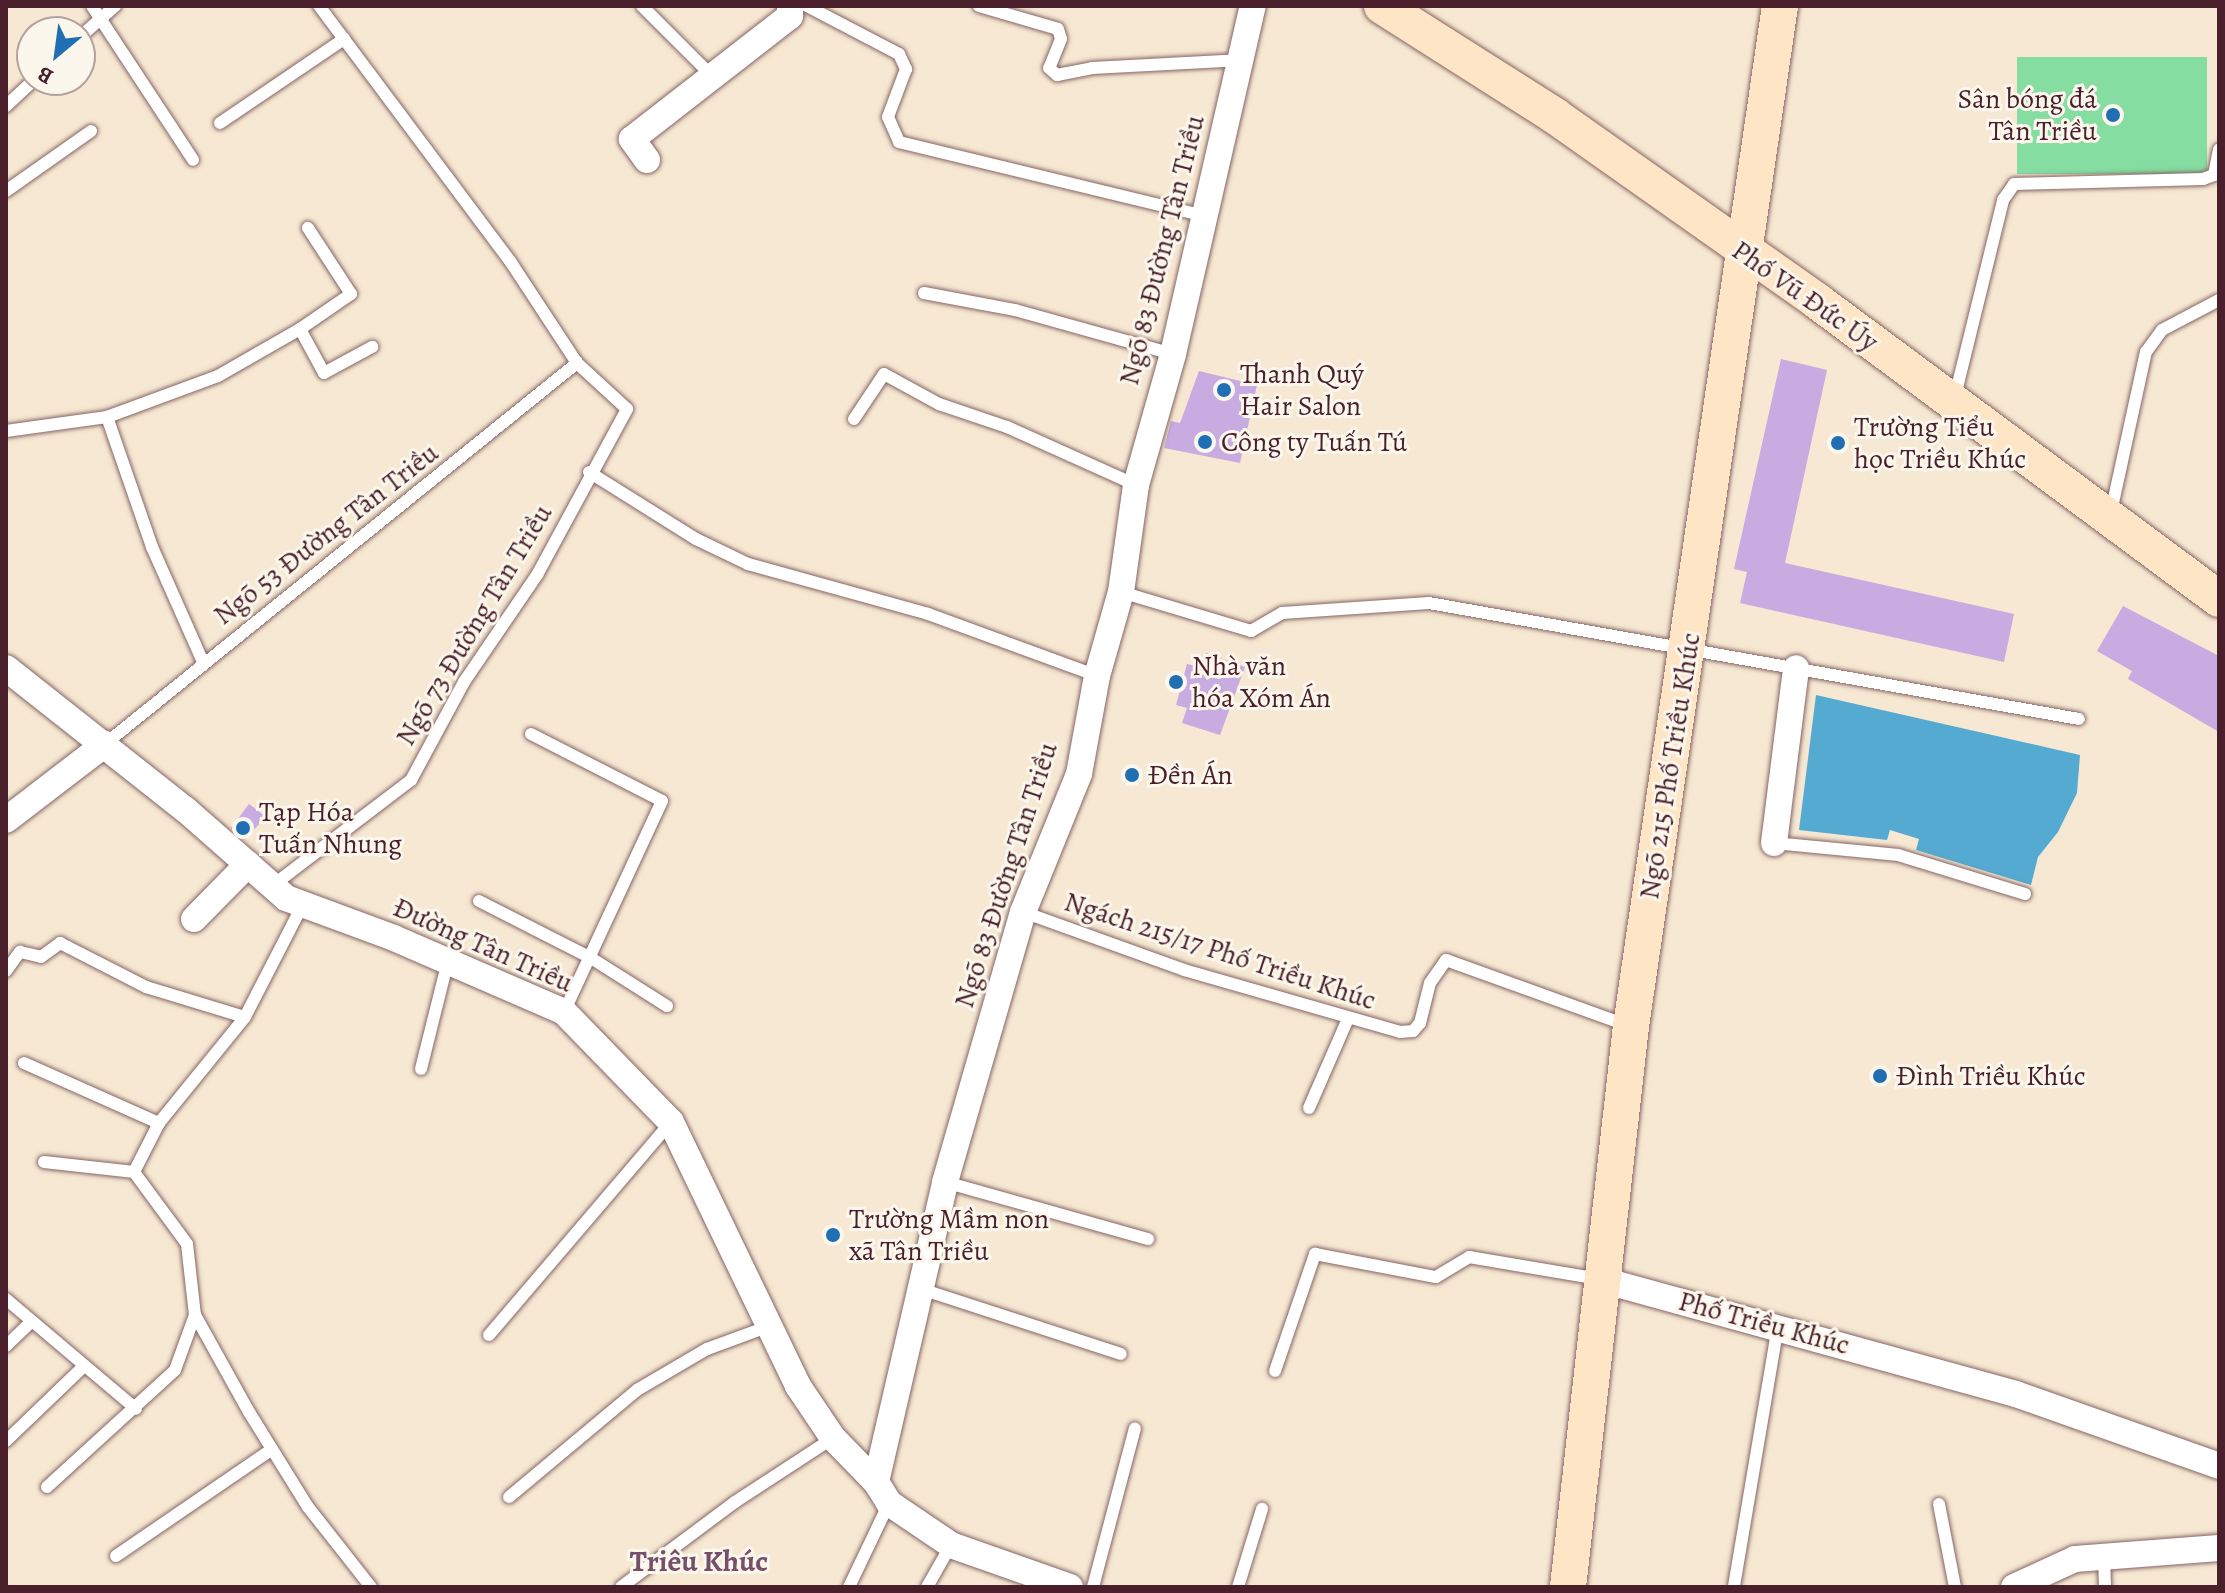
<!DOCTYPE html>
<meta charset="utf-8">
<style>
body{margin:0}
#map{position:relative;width:2225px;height:1593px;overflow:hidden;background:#f6e8d2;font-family:Alegreya,serif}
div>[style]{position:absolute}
.green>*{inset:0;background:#85dda1;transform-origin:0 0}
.water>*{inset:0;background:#55aad1}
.building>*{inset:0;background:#c7abe1}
.roads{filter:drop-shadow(0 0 2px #866565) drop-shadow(0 0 2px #866565)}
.lane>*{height:12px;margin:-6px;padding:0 6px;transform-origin:6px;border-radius:6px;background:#fff}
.street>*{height:26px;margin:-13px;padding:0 13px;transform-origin:13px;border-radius:13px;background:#fff}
.secondary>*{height:36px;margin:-18px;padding:0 18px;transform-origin:18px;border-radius:18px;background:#fde5c5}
.dots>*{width:22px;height:22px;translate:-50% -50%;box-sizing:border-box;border:4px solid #fbf7ec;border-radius:50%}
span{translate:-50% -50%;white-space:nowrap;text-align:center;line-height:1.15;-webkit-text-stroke:6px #fbf7ec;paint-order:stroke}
.poi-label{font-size:28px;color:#4a1f2b}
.right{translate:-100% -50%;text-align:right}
.left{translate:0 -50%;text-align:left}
.street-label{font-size:28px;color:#4a1f2b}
.neighbourhood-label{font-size:30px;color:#76506b;font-weight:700}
.frame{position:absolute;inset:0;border:8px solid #4a1f2b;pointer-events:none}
.north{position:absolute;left:16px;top:16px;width:80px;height:80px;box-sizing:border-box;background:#fbf7ec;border:2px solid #b4a19f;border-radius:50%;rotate:209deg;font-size:22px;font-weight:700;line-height:32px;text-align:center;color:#4a1f2b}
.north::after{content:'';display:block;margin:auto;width:28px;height:36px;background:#1f6fb2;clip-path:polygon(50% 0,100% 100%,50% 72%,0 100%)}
</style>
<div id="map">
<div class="green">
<i style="left:2017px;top:57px;width:190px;height:117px"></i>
</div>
<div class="water">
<i style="clip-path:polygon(1816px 695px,2080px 755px,2077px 793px,2058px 832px,2038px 857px,2031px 885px,1916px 850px,1919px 839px,1890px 830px,1887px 840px,1799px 830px)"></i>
</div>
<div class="building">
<i style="clip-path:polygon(1781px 359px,1827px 370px,1785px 563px,2014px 614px,2004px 662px,1740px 603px,1747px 572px,1734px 569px)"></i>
<i style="clip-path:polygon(1199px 371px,1257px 385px,1240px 463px,1164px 448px,1171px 421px,1180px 423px)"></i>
<i style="clip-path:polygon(2123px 606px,2219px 656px,2219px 732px,2128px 679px,2132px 671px,2097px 651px)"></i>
<i style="clip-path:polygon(1206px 653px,1245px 667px,1220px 735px,1182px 723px,1187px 708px,1176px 705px,1187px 664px,1201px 667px)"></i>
<i style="clip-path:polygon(249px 804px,266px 817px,244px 840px,231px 828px)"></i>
</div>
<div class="roads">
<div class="lane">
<i style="left:92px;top:6px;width:184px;rotate:56.7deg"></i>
<i style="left:642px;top:6px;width:96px;rotate:45deg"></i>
<i style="left:807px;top:6px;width:104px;rotate:27.6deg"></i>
<i style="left:899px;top:54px;width:17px;rotate:65deg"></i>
<i style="left:906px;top:69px;width:51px;rotate:110.6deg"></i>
<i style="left:888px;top:117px;width:27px;rotate:66deg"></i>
<i style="left:899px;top:142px;width:314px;rotate:13.6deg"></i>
<i style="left:979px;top:6px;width:82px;rotate:16.2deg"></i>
<i style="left:1058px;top:29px;width:10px;rotate:73deg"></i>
<i style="left:1061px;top:39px;width:31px;rotate:112deg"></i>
<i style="left:1049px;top:68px;width:11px;rotate:41deg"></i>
<i style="left:1057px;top:75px;width:36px;rotate:-11deg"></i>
<i style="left:1092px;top:68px;width:151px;rotate:-3deg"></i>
<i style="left:80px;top:37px;width:47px;rotate:-41.5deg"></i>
<i style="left:6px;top:106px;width:38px;rotate:-43deg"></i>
<i style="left:220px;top:123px;width:150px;rotate:-34.1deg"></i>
<i style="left:6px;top:191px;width:104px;rotate:-35.2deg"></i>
<i style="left:924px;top:293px;width:93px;rotate:10.6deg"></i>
<i style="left:1015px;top:310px;width:164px;rotate:15.6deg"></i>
<i style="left:300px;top:329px;width:62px;rotate:-34.5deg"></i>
<i style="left:351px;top:294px;width:79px;rotate:-123.1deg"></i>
<i style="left:1955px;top:396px;width:202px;rotate:-76.2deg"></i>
<i style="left:2003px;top:200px;width:19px;rotate:-55deg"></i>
<i style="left:2014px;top:184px;width:189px;rotate:-1.5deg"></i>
<i style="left:2203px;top:179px;width:12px;rotate:-20deg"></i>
<i style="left:2214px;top:175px;width:26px;rotate:-79deg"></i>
<i style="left:107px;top:417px;width:138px;rotate:70.9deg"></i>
<i style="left:152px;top:547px;width:126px;rotate:66.1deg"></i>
<i style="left:854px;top:419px;width:54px;rotate:-56.3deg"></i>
<i style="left:884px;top:374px;width:63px;rotate:28.6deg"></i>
<i style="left:939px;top:404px;width:72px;rotate:18.7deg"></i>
<i style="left:1007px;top:427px;width:141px;rotate:24.2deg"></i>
<i style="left:6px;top:431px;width:102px;rotate:-7.9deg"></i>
<i style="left:107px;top:417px;width:118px;rotate:-20.3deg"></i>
<i style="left:218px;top:376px;width:95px;rotate:-29.8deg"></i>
<i style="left:300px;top:329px;width:50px;rotate:61.4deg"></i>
<i style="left:324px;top:373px;width:55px;rotate:-28.4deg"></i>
<i style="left:589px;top:472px;width:126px;rotate:32.1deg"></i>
<i style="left:696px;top:539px;width:58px;rotate:25.7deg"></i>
<i style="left:748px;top:564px;width:187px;rotate:15.5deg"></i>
<i style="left:928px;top:614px;width:180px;rotate:20.1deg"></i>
<i style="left:2111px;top:512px;width:164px;rotate:-77.7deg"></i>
<i style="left:2146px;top:352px;width:27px;rotate:-54deg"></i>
<i style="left:2162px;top:330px;width:64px;rotate:-27.8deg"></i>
<i style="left:1121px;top:592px;width:136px;rotate:16.7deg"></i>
<i style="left:1251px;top:631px;width:36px;rotate:-30deg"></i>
<i style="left:1282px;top:613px;width:147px;rotate:-3.9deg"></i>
<i style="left:1429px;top:603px;width:660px;rotate:10.12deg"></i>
<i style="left:531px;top:734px;width:147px;rotate:27.1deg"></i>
<i style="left:662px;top:801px;width:233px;rotate:114.9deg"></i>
<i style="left:105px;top:744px;width:607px;rotate:-38.91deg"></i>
<i style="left:1774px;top:843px;width:125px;rotate:5.5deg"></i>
<i style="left:1898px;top:855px;width:133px;rotate:17.1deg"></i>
<i style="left:272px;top:886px;width:175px;rotate:-37.3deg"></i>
<i style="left:411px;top:780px;width:111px;rotate:-61.6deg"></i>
<i style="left:464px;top:682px;width:130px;rotate:-55.7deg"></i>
<i style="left:537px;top:575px;width:189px;rotate:-61.5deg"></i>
<i style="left:627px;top:409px;width:68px;rotate:-137.4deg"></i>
<i style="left:577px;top:363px;width:122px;rotate:-123.3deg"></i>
<i style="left:510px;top:261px;width:319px;rotate:-126.8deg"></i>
<i style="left:479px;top:901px;width:126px;rotate:27deg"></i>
<i style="left:591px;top:958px;width:90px;rotate:32.3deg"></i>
<i style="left:1023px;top:912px;width:171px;rotate:19.8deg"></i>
<i style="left:1184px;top:970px;width:225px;rotate:16deg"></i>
<i style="left:1400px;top:1032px;width:13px;rotate:-4deg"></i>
<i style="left:1413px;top:1031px;width:11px;rotate:-49deg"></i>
<i style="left:1420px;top:1023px;width:41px;rotate:-76deg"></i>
<i style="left:1430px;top:983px;width:28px;rotate:-55deg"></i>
<i style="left:1446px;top:960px;width:195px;rotate:19.8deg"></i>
<i style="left:6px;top:971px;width:24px;rotate:-54deg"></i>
<i style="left:20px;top:952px;width:22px;rotate:13deg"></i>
<i style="left:41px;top:957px;width:24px;rotate:-36deg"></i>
<i style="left:60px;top:943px;width:97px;rotate:27.1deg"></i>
<i style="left:146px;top:987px;width:103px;rotate:16.9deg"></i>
<i style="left:24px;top:1063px;width:148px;rotate:24deg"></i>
<i style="left:421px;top:1069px;width:111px;rotate:-76deg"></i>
<i style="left:1309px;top:1108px;width:95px;rotate:-66.4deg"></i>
<i style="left:44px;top:1162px;width:91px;rotate:6.3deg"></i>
<i style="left:134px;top:1172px;width:89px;rotate:53.6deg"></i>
<i style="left:187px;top:1244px;width:71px;rotate:83.6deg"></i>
<i style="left:195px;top:1315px;width:111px;rotate:60.9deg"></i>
<i style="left:249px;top:1412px;width:112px;rotate:58.2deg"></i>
<i style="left:308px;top:1507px;width:102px;rotate:51.8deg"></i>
<i style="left:134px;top:1172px;width:55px;rotate:-63deg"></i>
<i style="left:159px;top:1123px;width:136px;rotate:-50.9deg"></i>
<i style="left:245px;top:1017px;width:127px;rotate:-62.8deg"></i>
<i style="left:945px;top:1182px;width:211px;rotate:15.7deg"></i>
<i style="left:921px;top:1289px;width:210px;rotate:18deg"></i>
<i style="left:6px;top:1299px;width:170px;rotate:40.2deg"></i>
<i style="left:489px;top:1335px;width:280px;rotate:-49.5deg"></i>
<i style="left:6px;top:1346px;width:33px;rotate:-44deg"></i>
<i style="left:1275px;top:1371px;width:124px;rotate:-71.1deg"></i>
<i style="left:1315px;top:1254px;width:123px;rotate:10.8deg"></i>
<i style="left:1436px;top:1277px;width:39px;rotate:-31deg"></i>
<i style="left:1469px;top:1257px;width:132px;rotate:9.6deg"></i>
<i style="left:6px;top:1441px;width:107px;rotate:-43.9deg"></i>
<i style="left:47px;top:1487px;width:173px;rotate:-42.4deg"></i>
<i style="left:175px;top:1370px;width:59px;rotate:-70deg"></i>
<i style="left:509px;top:1497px;width:167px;rotate:-39.9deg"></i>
<i style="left:637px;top:1390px;width:81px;rotate:-30.4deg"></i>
<i style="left:707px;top:1349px;width:67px;rotate:-20.1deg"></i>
<i style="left:1939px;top:1504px;width:85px;rotate:79.1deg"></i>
<i style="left:116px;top:1556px;width:189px;rotate:-34.4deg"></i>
<i style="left:2104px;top:1557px;width:30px;rotate:88deg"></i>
<i style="left:1734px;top:1586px;width:264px;rotate:-80.4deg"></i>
<i style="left:621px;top:1587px;width:142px;rotate:-36.7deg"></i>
<i style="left:735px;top:1502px;width:117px;rotate:-33.1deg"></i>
<i style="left:849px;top:1587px;width:93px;rotate:-64.5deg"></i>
<i style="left:927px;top:1587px;width:48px;rotate:-60.3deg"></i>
<i style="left:1093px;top:1587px;width:164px;rotate:-75.2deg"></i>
<i style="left:1238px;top:1587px;width:82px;rotate:-72.9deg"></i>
</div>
<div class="street">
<i style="left:647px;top:160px;width:26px;rotate:-126deg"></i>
<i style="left:632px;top:139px;width:200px;rotate:-37.9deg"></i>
<i style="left:790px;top:16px;width:10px;rotate:-90deg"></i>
<i style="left:6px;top:668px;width:229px;rotate:38.3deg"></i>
<i style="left:186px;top:810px;width:133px;rotate:41.3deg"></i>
<i style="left:286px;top:898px;width:115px;rotate:20.3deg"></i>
<i style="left:394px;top:938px;width:185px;rotate:23.5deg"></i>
<i style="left:564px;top:1012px;width:153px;rotate:45.8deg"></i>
<i style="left:671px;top:1122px;width:293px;rotate:64.3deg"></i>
<i style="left:798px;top:1386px;width:63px;rotate:56.1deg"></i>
<i style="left:833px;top:1438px;width:62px;rotate:45.7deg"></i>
<i style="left:876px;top:1482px;width:25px;rotate:58deg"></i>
<i style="left:889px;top:1503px;width:75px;rotate:34.1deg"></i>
<i style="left:951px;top:1545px;width:126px;rotate:19.4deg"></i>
<i style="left:6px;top:820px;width:125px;rotate:-37.5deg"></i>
<i style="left:1774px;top:843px;width:176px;rotate:-82.8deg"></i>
<i style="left:194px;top:919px;width:77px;rotate:-45.5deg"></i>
<i style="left:1602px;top:1280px;width:429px;rotate:15.4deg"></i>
<i style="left:2016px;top:1394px;width:215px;rotate:19.5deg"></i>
<i style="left:876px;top:1482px;width:308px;rotate:-77deg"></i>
<i style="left:945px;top:1182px;width:281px;rotate:-73.9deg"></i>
<i style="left:1023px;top:912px;width:149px;rotate:-67.9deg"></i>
<i style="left:1079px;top:774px;width:100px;rotate:-79.6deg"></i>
<i style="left:1097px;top:676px;width:87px;rotate:-74.1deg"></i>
<i style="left:1121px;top:592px;width:108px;rotate:-82deg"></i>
<i style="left:1136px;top:485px;width:136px;rotate:-74.2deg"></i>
<i style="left:1173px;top:354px;width:357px;rotate:-77.1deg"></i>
<i style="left:2014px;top:1587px;width:67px;rotate:-24.7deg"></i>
<i style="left:2075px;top:1559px;width:144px;rotate:-4.4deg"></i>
</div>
<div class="secondary">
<i style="left:1382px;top:6px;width:205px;rotate:32.4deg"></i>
<i style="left:1555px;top:116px;width:321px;rotate:35.2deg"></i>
<i style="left:1817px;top:301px;width:500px;rotate:36.55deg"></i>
<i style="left:1568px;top:1587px;width:565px;rotate:-83.59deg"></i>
<i style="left:1631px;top:1026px;width:1031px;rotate:-81.69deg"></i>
</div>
</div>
<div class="dots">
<i style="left:2113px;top:115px;background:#1f6fb2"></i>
<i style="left:1224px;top:390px;background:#1f6fb2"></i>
<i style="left:1205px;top:442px;background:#1f6fb2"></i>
<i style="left:1838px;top:443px;background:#1f6fb2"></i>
<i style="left:1176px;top:682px;background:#1f6fb2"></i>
<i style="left:1132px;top:775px;background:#1f6fb2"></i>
<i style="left:243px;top:828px;background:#1f6fb2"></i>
<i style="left:1880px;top:1076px;background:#1f6fb2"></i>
<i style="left:833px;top:1235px;background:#1f6fb2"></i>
</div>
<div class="poi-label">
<span class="right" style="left:2097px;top:115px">Sân bóng đá<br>Tân Triều</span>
<span class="left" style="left:1240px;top:390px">Thanh Quý<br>Hair Salon</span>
<span class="left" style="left:1854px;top:443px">Trường Tiểu<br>học Triều Khúc</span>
<span class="left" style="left:1221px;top:442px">Công ty Tuấn Tú</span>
<span class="left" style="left:1192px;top:682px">Nhà văn<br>hóa Xóm Án</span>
<span class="left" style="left:1148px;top:775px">Đền Án</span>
<span class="left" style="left:259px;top:828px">Tạp Hóa<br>Tuấn Nhung</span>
<span class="left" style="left:1896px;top:1076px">Đình Triều Khúc</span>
<span class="left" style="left:849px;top:1235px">Trường Mầm non<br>xã Tân Triều</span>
</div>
<div class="street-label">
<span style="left:1162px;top:250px;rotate:-76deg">Ngõ 83 Đường Tân Triều</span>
<span style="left:1805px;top:296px;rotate:35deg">Phố Vũ Đức Úy</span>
<span style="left:326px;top:534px;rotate:-38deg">Ngõ 53 Đường Tân Triều</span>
<span style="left:474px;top:625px;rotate:-59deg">Ngõ 73 Đường Tân Triều</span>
<span style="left:1670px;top:766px;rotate:-81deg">Ngõ 215 Phố Triều Khúc</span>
<span style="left:1006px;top:875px;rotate:-72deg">Ngõ 83 Đường Tân Triều</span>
<span style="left:483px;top:945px;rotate:24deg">Đường Tân Triều</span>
<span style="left:1220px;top:951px;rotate:18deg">Ngách 215/17 Phố Triều Khúc</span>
<span style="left:1764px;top:1323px;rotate:15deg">Phố Triều Khúc</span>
</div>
<div class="neighbourhood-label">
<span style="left:699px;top:1561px">Triêu Khúc</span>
</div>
<div class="frame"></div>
<div class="north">B</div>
</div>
